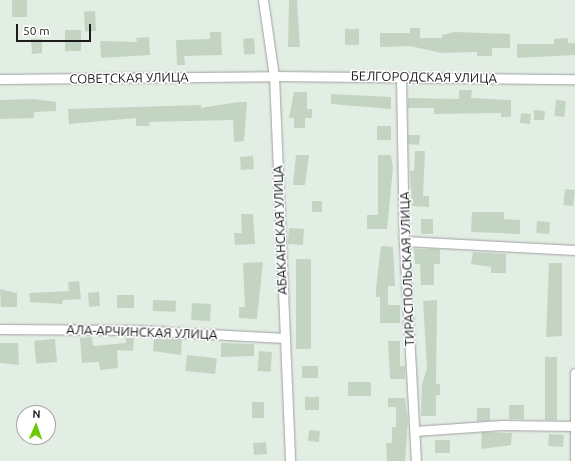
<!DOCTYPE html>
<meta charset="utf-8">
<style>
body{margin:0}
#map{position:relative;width:575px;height:461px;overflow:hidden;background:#e2eee4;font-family:Ubuntu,sans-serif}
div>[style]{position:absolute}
.building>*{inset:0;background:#c4d4c2;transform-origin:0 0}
.roads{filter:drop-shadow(0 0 1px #a0a0a0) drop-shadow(0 0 1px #a0a0a0)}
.street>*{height:9px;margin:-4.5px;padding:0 4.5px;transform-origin:4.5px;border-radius:4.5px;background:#fff}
span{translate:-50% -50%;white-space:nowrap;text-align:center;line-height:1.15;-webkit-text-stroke:3px #fff;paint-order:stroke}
.street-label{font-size:13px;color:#1c1c1c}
.north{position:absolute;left:16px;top:405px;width:40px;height:40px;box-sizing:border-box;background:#fff;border:1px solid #a4a4a4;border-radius:50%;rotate:2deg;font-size:11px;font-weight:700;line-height:16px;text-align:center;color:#1c1c1c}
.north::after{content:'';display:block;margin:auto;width:14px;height:18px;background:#6ac900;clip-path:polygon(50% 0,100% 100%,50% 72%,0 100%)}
.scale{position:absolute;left:16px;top:24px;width:75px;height:18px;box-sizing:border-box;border:2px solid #1c1c1c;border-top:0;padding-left:5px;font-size:12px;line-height:14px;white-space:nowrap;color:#1c1c1c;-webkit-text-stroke:3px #fff;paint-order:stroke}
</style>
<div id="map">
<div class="building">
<i style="left:12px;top:0;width:15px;height:17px"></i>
<i style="clip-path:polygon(289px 0,297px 0,300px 47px,288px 47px)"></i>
<i style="left:95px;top:11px;width:20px;height:11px;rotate:87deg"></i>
<i style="clip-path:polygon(410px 28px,420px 28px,420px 38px,442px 38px,442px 35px,455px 32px,510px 34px,510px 48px,492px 48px,492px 56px,477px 56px,477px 52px,442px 53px,410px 46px,380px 47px,380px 33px,410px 33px)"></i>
<i style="left:345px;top:29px;width:14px;height:16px"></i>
<i style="left:65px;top:30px;width:16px;height:21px"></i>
<i style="clip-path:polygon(210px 32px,221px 32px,222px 55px,184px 56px,185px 65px,177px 65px,176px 40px,210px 39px)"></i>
<i style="clip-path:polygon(149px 37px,150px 55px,101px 58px,100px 41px,137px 42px,136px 38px)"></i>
<i style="left:254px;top:38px;width:16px;height:11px;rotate:86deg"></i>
<i style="clip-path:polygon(568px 38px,568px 43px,575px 43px,575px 55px,517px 58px,517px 44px,554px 44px,554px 39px)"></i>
<i style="clip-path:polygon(31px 39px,42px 39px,42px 53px,32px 54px)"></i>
<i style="clip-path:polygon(459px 90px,472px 90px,471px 98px,511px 100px,511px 117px,501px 117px,501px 113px,434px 114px,434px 108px,408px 108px,408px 98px,459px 99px)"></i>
<i style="clip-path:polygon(294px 92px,307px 92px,307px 109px,312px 109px,312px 118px,305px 118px,305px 128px,294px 128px,294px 118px,289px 118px)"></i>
<i style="clip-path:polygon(331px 94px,391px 97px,391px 109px,331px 104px)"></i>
<i style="clip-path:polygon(33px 99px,56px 102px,56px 111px,34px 112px,34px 118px,0 119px,0 100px)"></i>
<i style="left:556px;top:100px;width:10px;height:16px;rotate:6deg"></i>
<i style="clip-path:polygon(238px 102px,247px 102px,244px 141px,234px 142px,233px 120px,149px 122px,150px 126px,136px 126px,136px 118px,69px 124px,68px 109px,201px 105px,201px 108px)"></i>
<i style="clip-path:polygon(534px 110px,545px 111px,544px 120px,534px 120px)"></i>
<i style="left:521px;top:113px;width:10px;height:10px;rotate:6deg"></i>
<i style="left:377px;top:126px;width:14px;height:14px"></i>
<i style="clip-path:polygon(408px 135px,420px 135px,419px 145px,408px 144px)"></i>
<i style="clip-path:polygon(415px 151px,425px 151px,423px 196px,429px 196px,429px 207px,412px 206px,410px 171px,414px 171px)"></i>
<i style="clip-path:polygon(296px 155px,309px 155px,305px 185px,293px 185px)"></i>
<i style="clip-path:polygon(378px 155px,391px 155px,393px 168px,387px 229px,367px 229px,367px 215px,378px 215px)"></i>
<i style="left:253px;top:156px;width:13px;height:13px;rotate:86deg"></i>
<i style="left:565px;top:189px;width:10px;height:16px;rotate:6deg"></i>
<i style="left:312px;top:201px;width:10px;height:11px"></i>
<i style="clip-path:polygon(472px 212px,504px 212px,504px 219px,520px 220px,520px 234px,471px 232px)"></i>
<i style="clip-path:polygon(241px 214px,253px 214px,255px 244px,235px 245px,234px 233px,242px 233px)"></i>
<i style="left:421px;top:219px;width:12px;height:15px"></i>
<i style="left:537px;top:221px;width:13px;height:12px;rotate:4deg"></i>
<i style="left:289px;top:228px;width:15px;height:16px;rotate:4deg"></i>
<i style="clip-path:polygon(381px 246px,393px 247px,395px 286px,388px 286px,388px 305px,400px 305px,400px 323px,380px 323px,380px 297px,376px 297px,376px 288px)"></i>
<i style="clip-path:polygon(414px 249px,440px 249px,440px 264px,434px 264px,434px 285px,421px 285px,420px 264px,415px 264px)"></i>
<i style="clip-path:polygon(473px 252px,506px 254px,506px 273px,491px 273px,491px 267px,471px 264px)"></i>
<i style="left:296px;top:259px;width:15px;height:90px"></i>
<i style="clip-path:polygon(263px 262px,257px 319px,239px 318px,239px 307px,245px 307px,243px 263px)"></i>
<i style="clip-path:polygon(549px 263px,562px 263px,562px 336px,546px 337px)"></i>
<i style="clip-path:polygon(79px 281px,81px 299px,63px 300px,62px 304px,30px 302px,29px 293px,69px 291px,68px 282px)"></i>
<i style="clip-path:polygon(0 289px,17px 293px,17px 307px,1px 307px)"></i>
<i style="left:99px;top:292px;width:14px;height:11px;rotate:86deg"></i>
<i style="left:117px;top:295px;width:17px;height:13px"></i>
<i style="left:153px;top:300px;width:23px;height:11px;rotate:2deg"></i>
<i style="clip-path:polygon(437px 300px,436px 384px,440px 384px,440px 395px,436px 395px,436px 416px,421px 416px,422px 384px,427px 368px,423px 301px)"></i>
<i style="left:192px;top:303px;width:19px;height:17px;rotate:3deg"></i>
<i style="clip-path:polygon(92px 337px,93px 346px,126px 343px,126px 338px,134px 338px,133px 351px,117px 350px,118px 368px,100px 370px,99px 362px,82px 363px,80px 338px)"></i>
<i style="left:55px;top:339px;width:23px;height:21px;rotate:85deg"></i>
<i style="clip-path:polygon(154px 339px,182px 339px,181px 355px,153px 351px)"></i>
<i style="clip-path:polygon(388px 341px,400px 341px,400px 366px,405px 366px,405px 379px,390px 379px)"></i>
<i style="clip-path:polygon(0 343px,18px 343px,19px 365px,0 363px)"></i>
<i style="clip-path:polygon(221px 343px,254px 344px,254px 356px,221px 357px)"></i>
<i style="left:259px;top:351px;width:13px;height:20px;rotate:4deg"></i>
<i style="left:187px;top:355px;width:30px;height:16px;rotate:6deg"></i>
<i style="left:545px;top:357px;width:12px;height:63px"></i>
<i style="left:302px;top:366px;width:16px;height:12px"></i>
<i style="left:348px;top:382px;width:23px;height:14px"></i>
<i style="left:305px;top:397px;width:14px;height:13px"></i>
<i style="clip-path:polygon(388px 398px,405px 398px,408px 421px,405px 461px,387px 461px,386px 443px,392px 443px,392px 427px,396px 427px,396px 407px,388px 407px)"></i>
<i style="left:252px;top:402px;width:12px;height:16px"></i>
<i style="left:509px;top:405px;width:15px;height:14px"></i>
<i style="left:477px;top:408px;width:13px;height:13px"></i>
<i style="left:309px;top:430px;width:11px;height:11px;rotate:5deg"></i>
<i style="clip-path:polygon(482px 432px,512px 433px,511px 445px,481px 449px)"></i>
<i style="left:549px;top:434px;width:15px;height:12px;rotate:4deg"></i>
<i style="left:435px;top:440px;width:15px;height:13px"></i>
<i style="left:266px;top:442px;width:12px;height:13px;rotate:85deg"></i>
</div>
<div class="roads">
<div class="street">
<i style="left:263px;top:0;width:77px;rotate:81.8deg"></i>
<i style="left:274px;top:76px;width:385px;rotate:87.6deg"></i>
<i style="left:401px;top:77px;width:164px;rotate:89deg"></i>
<i style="left:404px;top:241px;width:220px;rotate:86.9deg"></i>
<i style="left:0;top:79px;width:274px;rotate:-0.6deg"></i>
<i style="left:274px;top:76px;width:301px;rotate:0.6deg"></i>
<i style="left:404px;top:241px;width:171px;rotate:3deg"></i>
<i style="left:0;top:329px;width:134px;rotate:0.4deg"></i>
<i style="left:134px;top:330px;width:151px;rotate:3deg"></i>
<i style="left:415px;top:431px;width:87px;rotate:-3.9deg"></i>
<i style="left:502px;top:425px;width:73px;rotate:0.8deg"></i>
<i style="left:575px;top:461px;width:88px;rotate:-90deg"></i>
</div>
</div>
<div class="street-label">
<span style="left:424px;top:77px;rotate:1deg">БЕЛГОРОДСКАЯ УЛИЦА</span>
<span style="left:129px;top:78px;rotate:-1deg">СОВЕТСКАЯ УЛИЦА</span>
<span style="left:280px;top:230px;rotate:-92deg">АБАКАНСКАЯ УЛИЦА</span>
<span style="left:407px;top:269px;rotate:-92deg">ТИРАСПОЛЬСКАЯ УЛИЦА</span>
<span style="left:142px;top:332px;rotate:2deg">АЛА-АРЧИНСКАЯ УЛИЦА</span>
</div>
<div class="north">N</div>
<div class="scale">50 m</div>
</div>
